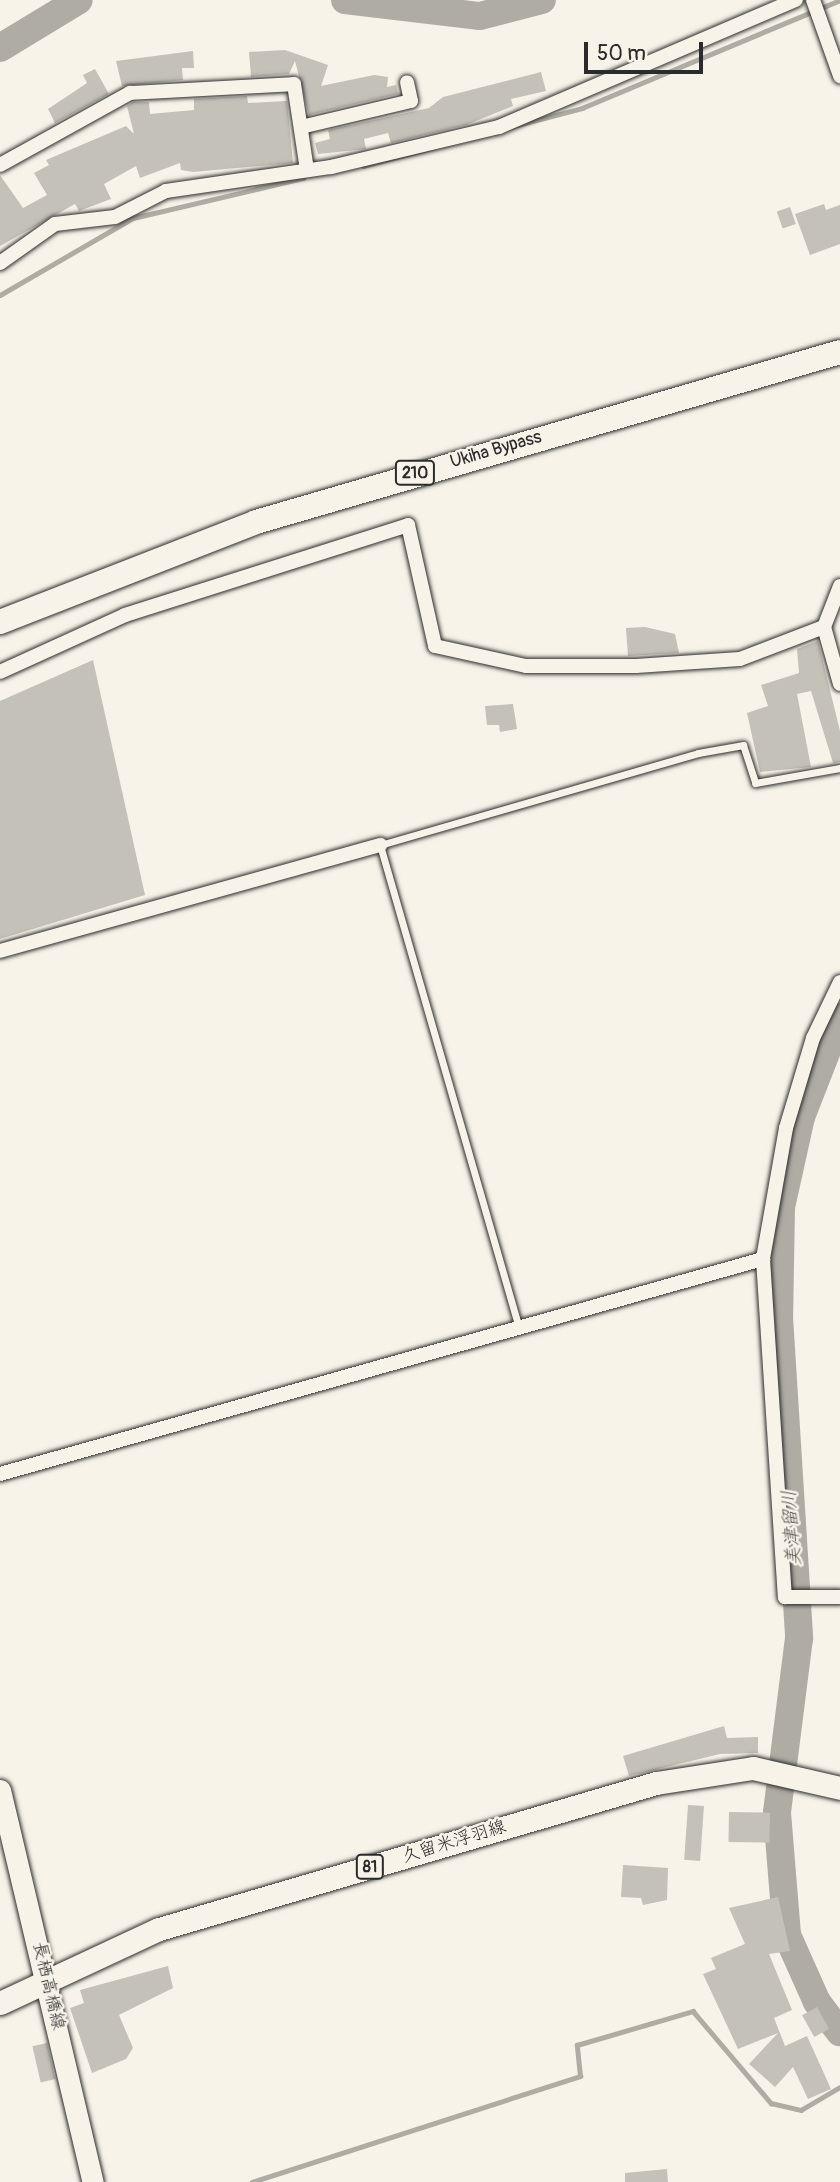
<!DOCTYPE html>
<meta charset="utf-8">
<style>
body{margin:0}
#map{position:relative;width:840px;height:2182px;overflow:hidden;background:#f7f3e8;font-family:Pangolin,"Klee One",sans-serif}
div>[style]{position:absolute}
.stream>*{height:4.5px;margin:-2.25px;padding:0 2.25px;transform-origin:2.25px;border-radius:2.25px;background:#afaca4}
.river>*{height:28px;margin:-14px;padding:0 14px;transform-origin:14px;border-radius:14px;background:#afaca4}
.building>*{inset:0;background:#c4c1b9;transform-origin:0 0}
.roads{filter:drop-shadow(0 0 2px #2b2b2b) drop-shadow(0 0 2px #2b2b2b)}
.service>*{height:7px;margin:-3.5px;padding:0 3.5px;transform-origin:3.5px;border-radius:3.5px;background:#f7f3e8}
.minor>*{height:14px;margin:-7px;padding:0 7px;transform-origin:7px;border-radius:7px;background:#f7f3e8}
.secondary>*{height:21px;margin:-10.5px;padding:0 10.5px;transform-origin:10.5px;border-radius:10.5px;background:#f7f3e8}
.primary>*{height:23px;margin:-11.5px;padding:0 11.5px;transform-origin:11.5px;border-radius:11.5px;background:#f7f3e8}
.trunk>*{height:24px;margin:-12px;padding:0 12px;transform-origin:12px;border-radius:12px;background:#f7f3e8}
span{translate:-50% -50%;white-space:nowrap;text-align:center;line-height:1.15;-webkit-text-stroke:5px #f7f3e8;paint-order:stroke}
.shield-label span{padding:2px 5px;background:#f7f3e8;border:2px solid;border-radius:5px;-webkit-text-stroke-width:0}
.shield-label{font-size:16px;color:#2b2b2b;font-weight:700}
.street-label{font-size:18px;color:#2b2b2b}
.water-label{font-size:19px;color:#53524f;font-style:italic}
.scale{position:absolute;left:584px;top:42px;width:119px;height:32px;box-sizing:border-box;border:4px solid #2b2b2b;border-top:0;padding-left:9px;font-size:21px;line-height:24px;white-space:nowrap;color:#2b2b2b;-webkit-text-stroke:5px #f7f3e8;paint-order:stroke}
</style>
<div id="map">
<div class="stream">
<i style="left:363px;top:166px;width:227px;rotate:-14.8deg"></i>
<i style="left:582px;top:108px;width:280px;rotate:-22.7deg"></i>
<i style="left:0;top:295px;width:154px;rotate:-30.1deg"></i>
<i style="left:133px;top:218px;width:175px;rotate:-13.2deg"></i>
<i style="left:252px;top:2182px;width:345px;rotate:-17.9deg"></i>
<i style="left:580px;top:2076px;width:31px;rotate:-96deg"></i>
<i style="left:577px;top:2045px;width:121px;rotate:-16.3deg"></i>
<i style="left:693px;top:2011px;width:121px;rotate:49.7deg"></i>
<i style="left:771px;top:2103px;width:31px;rotate:13deg"></i>
<i style="left:801px;top:2110px;width:45px;rotate:-30.5deg"></i>
</div>
<div class="river">
<i style="left:345px;top:0;width:136px;rotate:6.8deg"></i>
<i style="left:480px;top:16px;width:64px;rotate:-14.5deg"></i>
<i style="left:0;top:48px;width:92px;rotate:-31.3deg"></i>
<i style="left:840px;top:1017px;width:107px;rotate:111.3deg"></i>
<i style="left:801px;top:1117px;width:92px;rotate:102.5deg"></i>
<i style="left:781px;top:1207px;width:110px;rotate:91deg"></i>
<i style="left:779px;top:1317px;width:322px;rotate:86.4deg"></i>
<i style="left:799px;top:1638px;width:176px;rotate:97.2deg"></i>
<i style="left:777px;top:1813px;width:122px;rotate:85.3deg"></i>
<i style="left:787px;top:1935px;width:73px;rotate:65.9deg"></i>
<i style="left:817px;top:2002px;width:38px;rotate:53deg"></i>
</div>
<div class="building">
<i style="clip-path:polygon(285px 50px,328px 65px,321px 86px,374px 75px,388px 77px,387px 87px,396px 85px,398px 94px,309px 115px,295px 61px,289px 74px,251px 77px,249px 52px)"></i>
<i style="clip-path:polygon(193px 51px,194px 68px,182px 68px,183px 80px,122px 86px,116px 61px)"></i>
<i style="clip-path:polygon(95px 69px,109px 94px,55px 123px,48px 109px,87px 83px,83px 75px)"></i>
<i style="clip-path:polygon(541px 72px,546px 91px,511px 99px,513px 106px,466px 125px,391px 143px,388px 133px,364px 139px,366px 149px,318px 154px,315px 143px,330px 139px,328px 130px,429px 108px,443px 97px)"></i>
<i style="clip-path:polygon(247px 96px,248px 103px,287px 101px,293px 163px,193px 172px,181px 170px,180px 163px,140px 178px,136px 166px,104px 184px,111px 199px,79px 211px,75px 204px,0 246px,0 175px,23px 208px,47px 195px,34px 173px,49px 165px,46px 160px,126px 126px,134px 134px,127px 106px,133px 102px,149px 102px,150px 114px,194px 110px,194px 99px)"></i>
<i style="clip-path:polygon(824px 204px,826px 210px,840px 205px,840px 244px,810px 255px,795px 214px)"></i>
<i style="left:790px;top:207px;width:18px;height:14px;rotate:71deg"></i>
<i style="clip-path:polygon(645px 627px,675px 634px,679px 653px,628px 656px,626px 628px)"></i>
<i style="clip-path:polygon(818px 641px,840px 731px,840px 762px,833px 763px,811px 691px,797px 694px,811px 767px,760px 772px,747px 713px,768px 706px,761px 685px,799px 673px,797px 649px)"></i>
<i style="clip-path:polygon(93px 660px,145px 895px,0 939px,0 701px)"></i>
<i style="clip-path:polygon(513px 704px,517px 729px,500px 732px,499px 725px,487px 725px,485px 706px)"></i>
<i style="clip-path:polygon(724px 1726px,727px 1738px,758px 1737px,758px 1753px,720px 1754px,629px 1776px,623px 1756px)"></i>
<i style="left:688px;top:1805px;width:16px;height:55px;rotate:4deg"></i>
<i style="left:729px;top:1812px;width:41px;height:30px;rotate:1deg"></i>
<i style="clip-path:polygon(623px 1865px,668px 1868px,667px 1900px,643px 1905px,641px 1898px,621px 1897px)"></i>
<i style="clip-path:polygon(778px 1897px,790px 1951px,769px 1954px,792px 2010px,774px 2018px,785px 2046px,807px 2036px,831px 2089px,808px 2099px,793px 2067px,775px 2087px,749px 2064px,778px 2033px,738px 2049px,703px 1974px,716px 1969px,711px 1958px,745px 1944px,729px 1908px)"></i>
<i style="clip-path:polygon(168px 1966px,173px 1988px,119px 2015px,133px 2048px,126px 2059px,92px 2073px,70px 2008px,84px 2003px,80px 1990px)"></i>
<i style="left:817px;top:2007px;width:25px;height:17px;rotate:61deg"></i>
<i style="left:47px;top:2043px;width:37px;height:15px;rotate:77deg"></i>
<i style="clip-path:polygon(667px 2169px,668px 2182px,625px 2182px,625px 2173px)"></i>
</div>
<div class="roads">
<div class="service">
<i style="left:519px;top:1328px;width:503px;rotate:-106.06deg"></i>
<i style="left:380px;top:845px;width:331px;rotate:-16.1deg"></i>
<i style="left:698px;top:753px;width:46px;rotate:-10.1deg"></i>
<i style="left:743px;top:745px;width:40px;rotate:72deg"></i>
<i style="left:755px;top:783px;width:86px;rotate:-10deg"></i>
</div>
<div class="minor">
<i style="left:813px;top:0;width:81px;rotate:70.4deg"></i>
<i style="left:301px;top:127px;width:113px;rotate:-13.3deg"></i>
<i style="left:411px;top:101px;width:19px;rotate:-102deg"></i>
<i style="left:0;top:165px;width:149px;rotate:-29deg"></i>
<i style="left:130px;top:93px;width:164px;rotate:-3.1deg"></i>
<i style="left:294px;top:84px;width:87px;rotate:81.4deg"></i>
<i style="left:0;top:263px;width:67px;rotate:-35.3deg"></i>
<i style="left:55px;top:224px;width:60px;rotate:-6.7deg"></i>
<i style="left:115px;top:217px;width:57px;rotate:-27deg"></i>
<i style="left:166px;top:191px;width:167px;rotate:-8.3deg"></i>
<i style="left:331px;top:167px;width:173px;rotate:-13.4deg"></i>
<i style="left:499px;top:127px;width:323px;rotate:-23.2deg"></i>
<i style="left:840px;top:586px;width:44px;rotate:111.3deg"></i>
<i style="left:824px;top:627px;width:59px;rotate:74.3deg"></i>
<i style="left:0;top:672px;width:137px;rotate:-24.5deg"></i>
<i style="left:125px;top:615px;width:297px;rotate:-17.6deg"></i>
<i style="left:408px;top:525px;width:124px;rotate:77.4deg"></i>
<i style="left:435px;top:646px;width:93px;rotate:12.4deg"></i>
<i style="left:526px;top:666px;width:110px"></i>
<i style="left:636px;top:666px;width:104px;rotate:-3.9deg"></i>
<i style="left:740px;top:659px;width:90px;rotate:-20.9deg"></i>
<i style="left:0;top:951px;width:395px;rotate:-15.6deg"></i>
<i style="left:840px;top:982px;width:62px;rotate:115.7deg"></i>
<i style="left:813px;top:1038px;width:94px;rotate:106.7deg"></i>
<i style="left:786px;top:1128px;width:133px;rotate:100deg"></i>
<i style="left:763px;top:1259px;width:339px;rotate:86.3deg"></i>
<i style="left:785px;top:1597px;width:55px"></i>
<i style="left:0;top:1474px;width:793px;rotate:-15.74deg"></i>
</div>
<div class="secondary">
<i style="left:0;top:1790px;width:403px;rotate:76.7deg"></i>
</div>
<div class="primary">
<i style="left:0;top:2003px;width:175px;rotate:-25deg"></i>
<i style="left:159px;top:1929px;width:518px;rotate:-16.37deg"></i>
<i style="left:656px;top:1783px;width:98px;rotate:-8.8deg"></i>
<i style="left:753px;top:1768px;width:89px;rotate:12.9deg"></i>
</div>
<div class="trunk">
<i style="left:0;top:622px;width:275px;rotate:-21.3deg"></i>
<i style="left:256px;top:522px;width:608px;rotate:-16.23deg"></i>
</div>
</div>
<div class="shield-label">
<span style="left:415px;top:473px">210</span>
<span style="left:370px;top:1867px">81</span>
</div>
<div class="street-label">
<span style="left:496px;top:450px;rotate:-16deg">Ukiha Bypass</span>
<span style="left:454px;top:1842px;rotate:-17deg">久留米浮羽線</span>
<span style="left:48px;top:1986px;rotate:77deg">長栖高橋線</span>
</div>
<div class="water-label">
<span style="left:792px;top:1528px;rotate:-94deg">美津留川</span>
</div>
<div class="scale">50 m</div>
</div>
